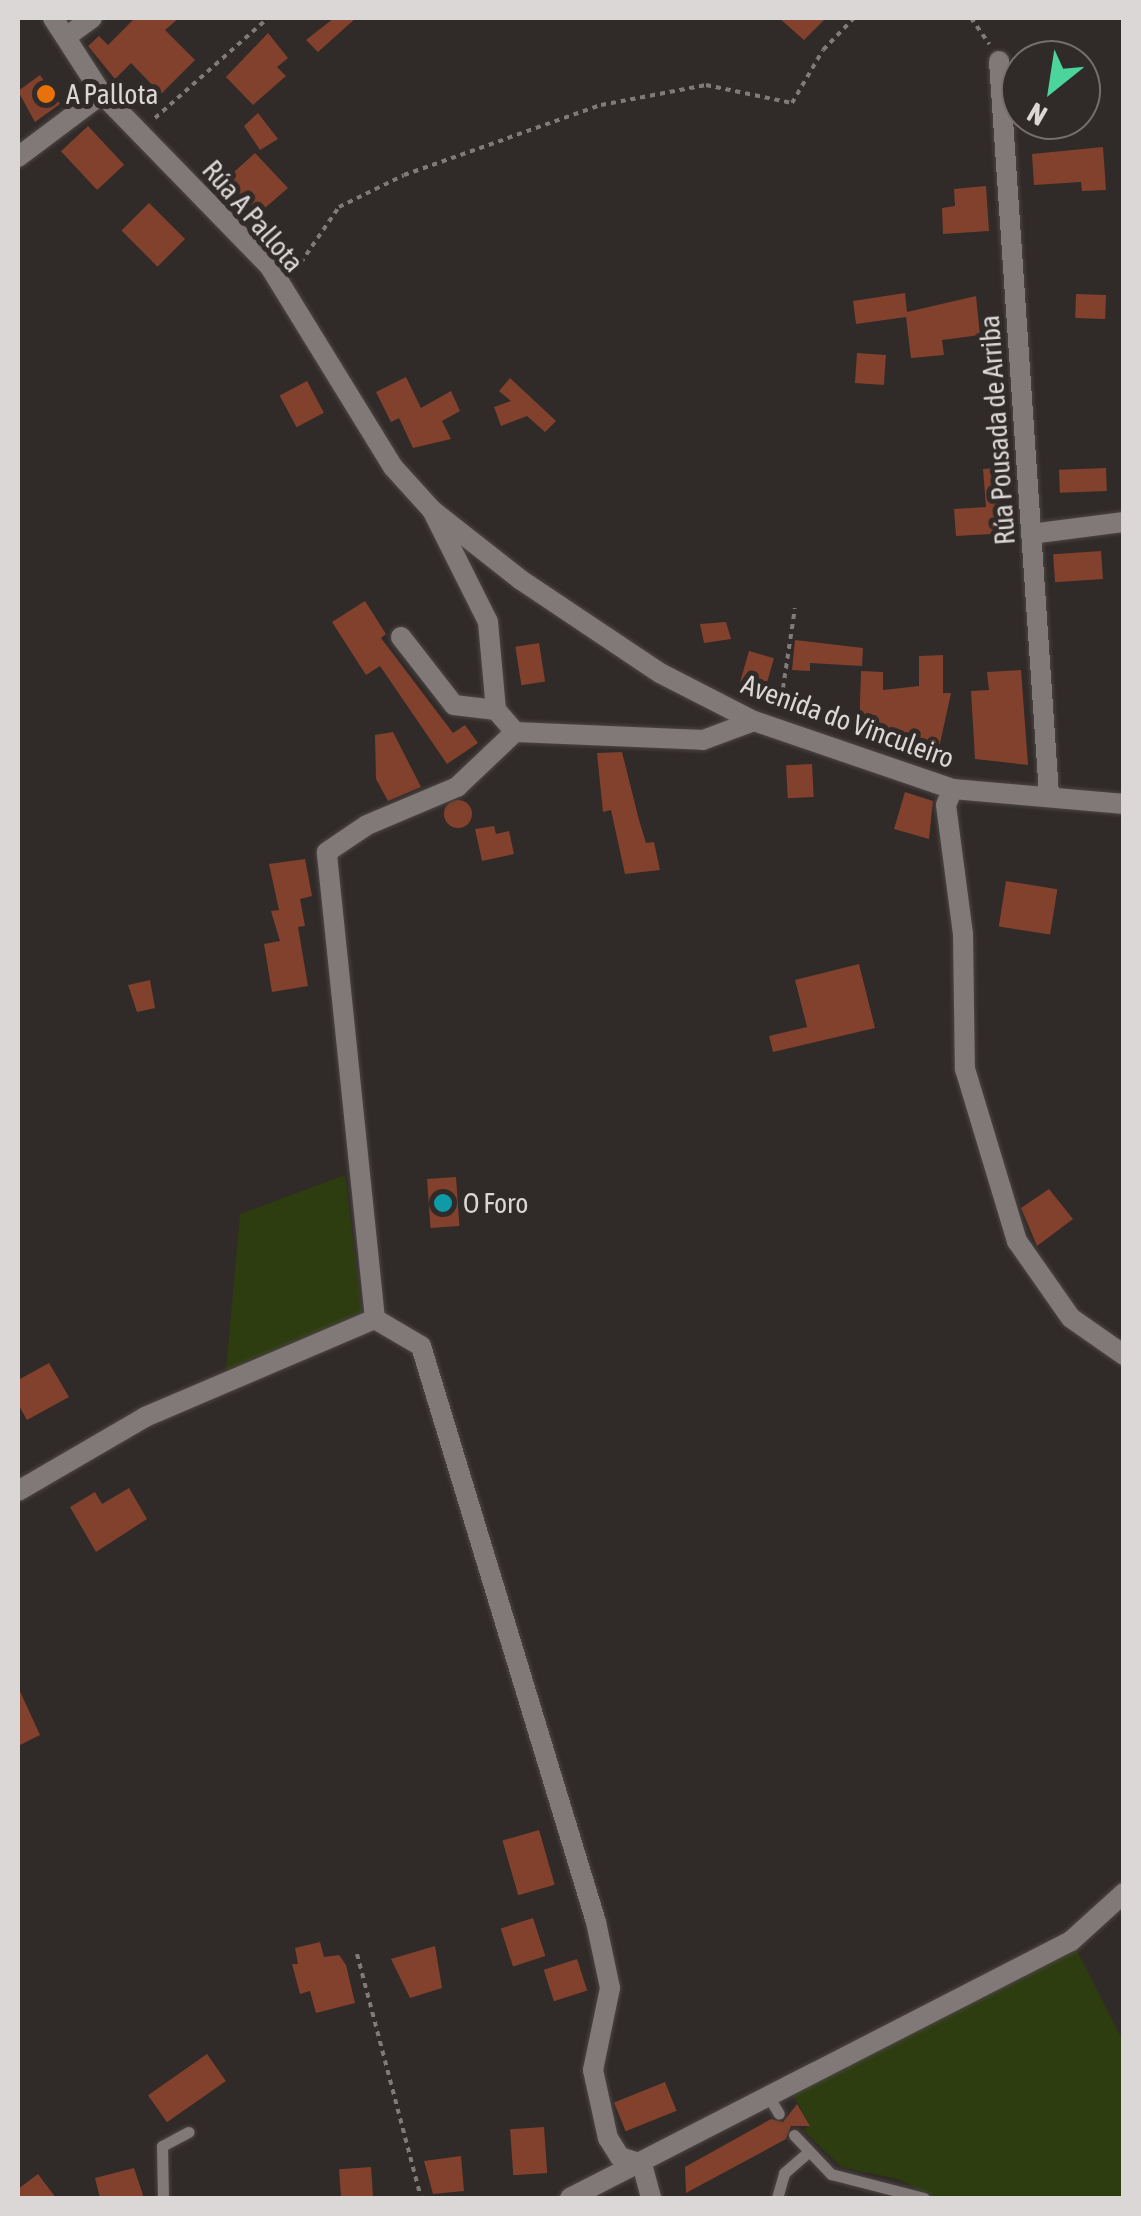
<!DOCTYPE html>
<meta charset="utf-8">
<style>
body{margin:0}
#map{position:relative;width:1141px;height:2216px;overflow:hidden;background:#302a28;font-family:"Asap Condensed",sans-serif}
div>[style]{position:absolute}
.green>*{inset:0;background:#2d3d0f}
.building>*{inset:0;background:#82412c;transform-origin:0 0}
.round{border-radius:50%}
.path>*{height:4px;margin-top:-2px;transform-origin:0;background:repeating-linear-gradient(90deg,#807b79 0 5px,transparent 0 10px)}
.roads{filter:drop-shadow(0 0 2px #4b4644) drop-shadow(0 0 2px #4b4644)}
.lane>*{height:11px;margin:-5.5px;padding:0 5.5px;transform-origin:5.5px;border-radius:5.5px;background:#807977}
.street>*{height:20px;margin:-10px;padding:0 10px;transform-origin:10px;border-radius:10px;background:#807977}
.dots>*{width:28px;height:28px;translate:-50% -50%;box-sizing:border-box;border:5px solid #302a28;border-radius:50%}
span{translate:-50% -50%;white-space:nowrap;text-align:center;line-height:1.15;-webkit-text-stroke:10px #302a28;paint-order:stroke}
.poi-label{font-size:28px;color:#dbd7d6}
.left{translate:0 -50%;text-align:left}
.street-label{font-size:28px;color:#dbd7d6}
.frame{position:absolute;inset:0;border:20px solid #dbd7d6;pointer-events:none}
.north{position:absolute;left:1001px;top:40px;width:100px;height:100px;box-sizing:border-box;background:#302a28;border:2px solid #746f6e;border-radius:50%;rotate:210deg;font-size:28px;font-weight:700;line-height:40px;text-align:center;color:#dbd7d6}
.north::after{content:'';display:block;margin:auto;width:35px;height:45px;background:#4bd49b;clip-path:polygon(50% 0,100% 100%,50% 72%,0 100%)}
</style>
<div id="map">
<div class="green">
<i style="clip-path:polygon(345px 1175px,362px 1313px,226px 1370px,240px 1214px)"></i>
<i style="clip-path:polygon(1074px 1945px,1123px 2041px,1123px 2198px,936px 2198px,898px 2179px,841px 2167px,803px 2130px,810px 2125px,793px 2095px)"></i>
</div>
<div class="building">
<i style="clip-path:polygon(135px 18px,179px 18px,165px 30px,195px 60px,161px 94px,131px 63px,115px 79px,88px 46px,99px 36px,108px 45px)"></i>
<i style="clip-path:polygon(334px 18px,356px 18px,318px 52px,306px 40px)"></i>
<i style="clip-path:polygon(779px 18px,826px 18px,804px 40px)"></i>
<i style="clip-path:polygon(268px 33px,288px 58px,277px 67px,286px 76px,253px 105px,226px 77px)"></i>
<i style="clip-path:polygon(40px 75px,60px 104px,35px 122px,18px 91px)"></i>
<i style="clip-path:polygon(258px 113px,278px 139px,260px 150px,244px 126px)"></i>
<i style="left:88px;top:126px;width:53px;height:37px;rotate:47deg"></i>
<i style="clip-path:polygon(1103px 147px,1106px 190px,1082px 191px,1081px 182px,1034px 185px,1032px 154px)"></i>
<i style="clip-path:polygon(255px 153px,288px 188px,258px 214px,281px 231px,270px 247px,214px 190px)"></i>
<i style="clip-path:polygon(986px 186px,989px 231px,943px 234px,942px 208px,955px 206px,954px 189px)"></i>
<i style="left:149px;top:203px;width:51px;height:39px;rotate:45deg"></i>
<i style="clip-path:polygon(905px 293px,907px 312px,976px 296px,980px 335px,942px 340px,944px 355px,911px 358px,906px 317px,856px 324px,853px 301px)"></i>
<i style="left:1076px;top:294px;width:30px;height:24px;rotate:2deg"></i>
<i style="left:857px;top:353px;width:29px;height:30px;rotate:4deg"></i>
<i style="clip-path:polygon(406px 377px,421px 408px,451px 391px,460px 411px,442px 421px,451px 439px,413px 448px,399px 418px,391px 422px,376px 392px)"></i>
<i style="clip-path:polygon(510px 378px,556px 421px,545px 432px,527px 416px,501px 426px,494px 407px,511px 401px,499px 391px)"></i>
<i style="left:307px;top:381px;width:36px;height:31px;rotate:62deg"></i>
<i style="clip-path:polygon(1006px 467px,1008px 533px,956px 536px,954px 509px,986px 507px,983px 469px)"></i>
<i style="left:1106px;top:468px;width:23px;height:47px;rotate:88deg"></i>
<i style="left:1101px;top:551px;width:28px;height:48px;rotate:86deg"></i>
<i style="clip-path:polygon(365px 601px,386px 634px,381px 638px,453px 733px,465px 725px,478px 743px,447px 764px,380px 666px,366px 675px,332px 622px)"></i>
<i style="clip-path:polygon(726px 622px,731px 639px,704px 643px,700px 624px)"></i>
<i style="clip-path:polygon(795px 640px,863px 648px,862px 666px,810px 663px,810px 671px,792px 670px)"></i>
<i style="left:539px;top:643px;width:39px;height:24px;rotate:81deg"></i>
<i style="left:749px;top:651px;width:26px;height:38px;rotate:16deg"></i>
<i style="clip-path:polygon(943px 655px,943px 693px,951px 693px,939px 748px,902px 741px,904px 735px,859px 734px,861px 671px,883px 672px,883px 690px,919px 686px,919px 656px)"></i>
<i style="clip-path:polygon(1021px 670px,1028px 765px,975px 759px,971px 691px,989px 690px,987px 672px)"></i>
<i style="clip-path:polygon(393px 732px,421px 787px,388px 801px,376px 779px,375px 735px)"></i>
<i style="clip-path:polygon(622px 752px,639px 820px,646px 843px,654px 842px,660px 870px,625px 874px,611px 810px,603px 812px,597px 753px)"></i>
<i style="left:812px;top:764px;width:33px;height:26px;rotate:87deg"></i>
<i style="clip-path:polygon(905px 792px,933px 801px,929px 839px,894px 829px)"></i>
<i class="round" style="left:444px;top:800px;width:28px;height:28px"></i>
<i style="clip-path:polygon(494px 826px,496px 834px,509px 831px,514px 854px,482px 861px,475px 829px)"></i>
<i style="clip-path:polygon(305px 859px,312px 896px,300px 899px,305px 926px,298px 927px,308px 986px,272px 992px,264px 944px,280px 941px,271px 911px,279px 910px,269px 864px)"></i>
<i style="left:1006px;top:881px;width:52px;height:46px;rotate:9deg"></i>
<i style="clip-path:polygon(859px 964px,875px 1028px,773px 1052px,769px 1036px,807px 1027px,795px 980px)"></i>
<i style="clip-path:polygon(150px 980px,155px 1008px,137px 1012px,128px 985px)"></i>
<i style="left:456px;top:1177px;width:49px;height:29px;rotate:86deg"></i>
<i style="clip-path:polygon(1049px 1189px,1073px 1219px,1037px 1246px,1021px 1208px)"></i>
<i style="clip-path:polygon(49px 1363px,69px 1397px,27px 1420px,18px 1404px,18px 1380px)"></i>
<i style="clip-path:polygon(129px 1488px,147px 1519px,96px 1552px,70px 1507px,95px 1492px,102px 1504px)"></i>
<i style="clip-path:polygon(18px 1687px,40px 1735px,18px 1746px)"></i>
<i style="left:539px;top:1830px;width:57px;height:38px;rotate:74deg"></i>
<i style="left:533px;top:1918px;width:40px;height:34px;rotate:72deg"></i>
<i style="clip-path:polygon(320px 1942px,324px 1957px,339px 1955px,346px 1965px,355px 2003px,316px 2013px,310px 1991px,300px 1994px,292px 1964px,298px 1964px,295px 1948px)"></i>
<i style="clip-path:polygon(435px 1946px,442px 1988px,410px 1998px,391px 1959px)"></i>
<i style="left:577px;top:1959px;width:33px;height:35px;rotate:72deg"></i>
<i style="left:207px;top:2054px;width:33px;height:72px;rotate:55deg"></i>
<i style="left:665px;top:2082px;width:31px;height:55px;rotate:68deg"></i>
<i style="clip-path:polygon(797px 2104px,810px 2126px,791px 2126px,786px 2139px,686px 2193px,685px 2167px,771px 2119px,783px 2122px)"></i>
<i style="left:544px;top:2127px;width:46px;height:34px;rotate:86deg"></i>
<i style="clip-path:polygon(461px 2156px,464px 2191px,433px 2194px,424px 2161px)"></i>
<i style="left:371px;top:2167px;width:31px;height:32px;rotate:86deg"></i>
<i style="clip-path:polygon(134px 2168px,144px 2198px,100px 2198px,95px 2178px)"></i>
<i style="clip-path:polygon(38px 2174px,56px 2198px,18px 2198px,18px 2189px)"></i>
</div>
<div class="path">
<i style="left:971px;top:18px;width:32px;rotate:55deg"></i>
<i style="left:155px;top:118px;width:151px;rotate:-41.5deg"></i>
<i style="left:295px;top:271px;width:78px;rotate:-55.5deg"></i>
<i style="left:339px;top:207px;width:72px;rotate:-26.2deg"></i>
<i style="left:404px;top:175px;width:209px;rotate:-19.6deg"></i>
<i style="left:601px;top:105px;width:107px;rotate:-10.8deg"></i>
<i style="left:706px;top:85px;width:88px;rotate:11.8deg"></i>
<i style="left:792px;top:103px;width:61px;rotate:-59.7deg"></i>
<i style="left:823px;top:50px;width:45px;rotate:-45.9deg"></i>
<i style="left:780px;top:708px;width:101px;rotate:-81.5deg"></i>
<i style="left:357px;top:1954px;width:252px;rotate:75.3deg"></i>
</div>
<div class="roads">
<div class="lane">
<i style="left:770px;top:2099px;width:17px;rotate:59deg"></i>
<i style="left:794px;top:2135px;width:54px;rotate:46.5deg"></i>
<i style="left:831px;top:2174px;width:96px;rotate:14.5deg"></i>
<i style="left:163px;top:2198px;width:52px;rotate:-91.1deg"></i>
<i style="left:162px;top:2146px;width:30px;rotate:-28deg"></i>
<i style="left:777px;top:2198px;width:26px;rotate:-74deg"></i>
<i style="left:784px;top:2173px;width:30px;rotate:-41deg"></i>
</div>
<div class="street">
<i style="left:53px;top:18px;width:90px;rotate:57.2deg"></i>
<i style="left:102px;top:94px;width:241px;rotate:45.8deg"></i>
<i style="left:270px;top:267px;width:235px;rotate:58.4deg"></i>
<i style="left:393px;top:467px;width:58px;rotate:47.8deg"></i>
<i style="left:432px;top:510px;width:113px;rotate:38.2deg"></i>
<i style="left:521px;top:580px;width:167px;rotate:33.8deg"></i>
<i style="left:660px;top:673px;width:106px;rotate:27.1deg"></i>
<i style="left:754px;top:721px;width:210px;rotate:18.9deg"></i>
<i style="left:953px;top:789px;width:172px;rotate:5deg"></i>
<i style="left:66px;top:37px;width:32px;rotate:-36deg"></i>
<i style="left:999px;top:61px;width:736px;rotate:86.1deg"></i>
<i style="left:18px;top:157px;width:105px;rotate:-36.9deg"></i>
<i style="left:433px;top:512px;width:123px;rotate:63.4deg"></i>
<i style="left:488px;top:622px;width:88px;rotate:84.8deg"></i>
<i style="left:496px;top:710px;width:29px;rotate:49deg"></i>
<i style="left:515px;top:732px;width:188px;rotate:2.4deg"></i>
<i style="left:703px;top:740px;width:54px;rotate:-20.4deg"></i>
<i style="left:1031px;top:534px;width:94px;rotate:-7.4deg"></i>
<i style="left:401px;top:637px;width:86px;rotate:52.1deg"></i>
<i style="left:454px;top:705px;width:42px;rotate:6.8deg"></i>
<i style="left:953px;top:789px;width:17px;rotate:114deg"></i>
<i style="left:946px;top:805px;width:130px;rotate:82.5deg"></i>
<i style="left:963px;top:934px;width:135px;rotate:89.2deg"></i>
<i style="left:965px;top:1069px;width:180px;rotate:73.2deg"></i>
<i style="left:1017px;top:1241px;width:94px;rotate:55deg"></i>
<i style="left:1071px;top:1318px;width:65px;rotate:34.9deg"></i>
<i style="left:375px;top:1319px;width:469px;rotate:-95.9deg"></i>
<i style="left:327px;top:852px;width:48px;rotate:-34deg"></i>
<i style="left:367px;top:825px;width:98px;rotate:-22.9deg"></i>
<i style="left:457px;top:787px;width:80px;rotate:-43.5deg"></i>
<i style="left:18px;top:1491px;width:147px;rotate:-30.2deg"></i>
<i style="left:145px;top:1417px;width:250px;rotate:-23.1deg"></i>
<i style="left:375px;top:1319px;width:53px;rotate:30.4deg"></i>
<i style="left:421px;top:1346px;width:602px;rotate:73.1deg"></i>
<i style="left:596px;top:1922px;width:67px;rotate:78deg"></i>
<i style="left:610px;top:1988px;width:84px;rotate:101.7deg"></i>
<i style="left:593px;top:2070px;width:70px;rotate:77.6deg"></i>
<i style="left:608px;top:2138px;width:22px;rotate:58deg"></i>
<i style="left:620px;top:2157px;width:23px;rotate:18deg"></i>
<i style="left:642px;top:2164px;width:35px;rotate:75deg"></i>
<i style="left:570px;top:2198px;width:563px;rotate:-27.16deg"></i>
<i style="left:1071px;top:1941px;width:72px;rotate:-42.2deg"></i>
</div>
</div>
<div class="dots">
<i style="left:46px;top:94px;background:#e8710a"></i>
<i style="left:443px;top:1203px;background:#0f9aa8"></i>
</div>
<div class="poi-label">
<span class="left" style="left:66px;top:94px">A Pallota</span>
<span class="left" style="left:463px;top:1203px">O Foro</span>
</div>
<div class="street-label">
<span style="left:253px;top:216px;rotate:49deg">Rúa A Pallota</span>
<span style="left:997px;top:430px;rotate:-94deg">Rúa Pousada de Arriba</span>
<span style="left:848px;top:721px;rotate:20deg">Avenida do Vinculeiro</span>
</div>
<div class="frame"></div>
<div class="north">N</div>
</div>
